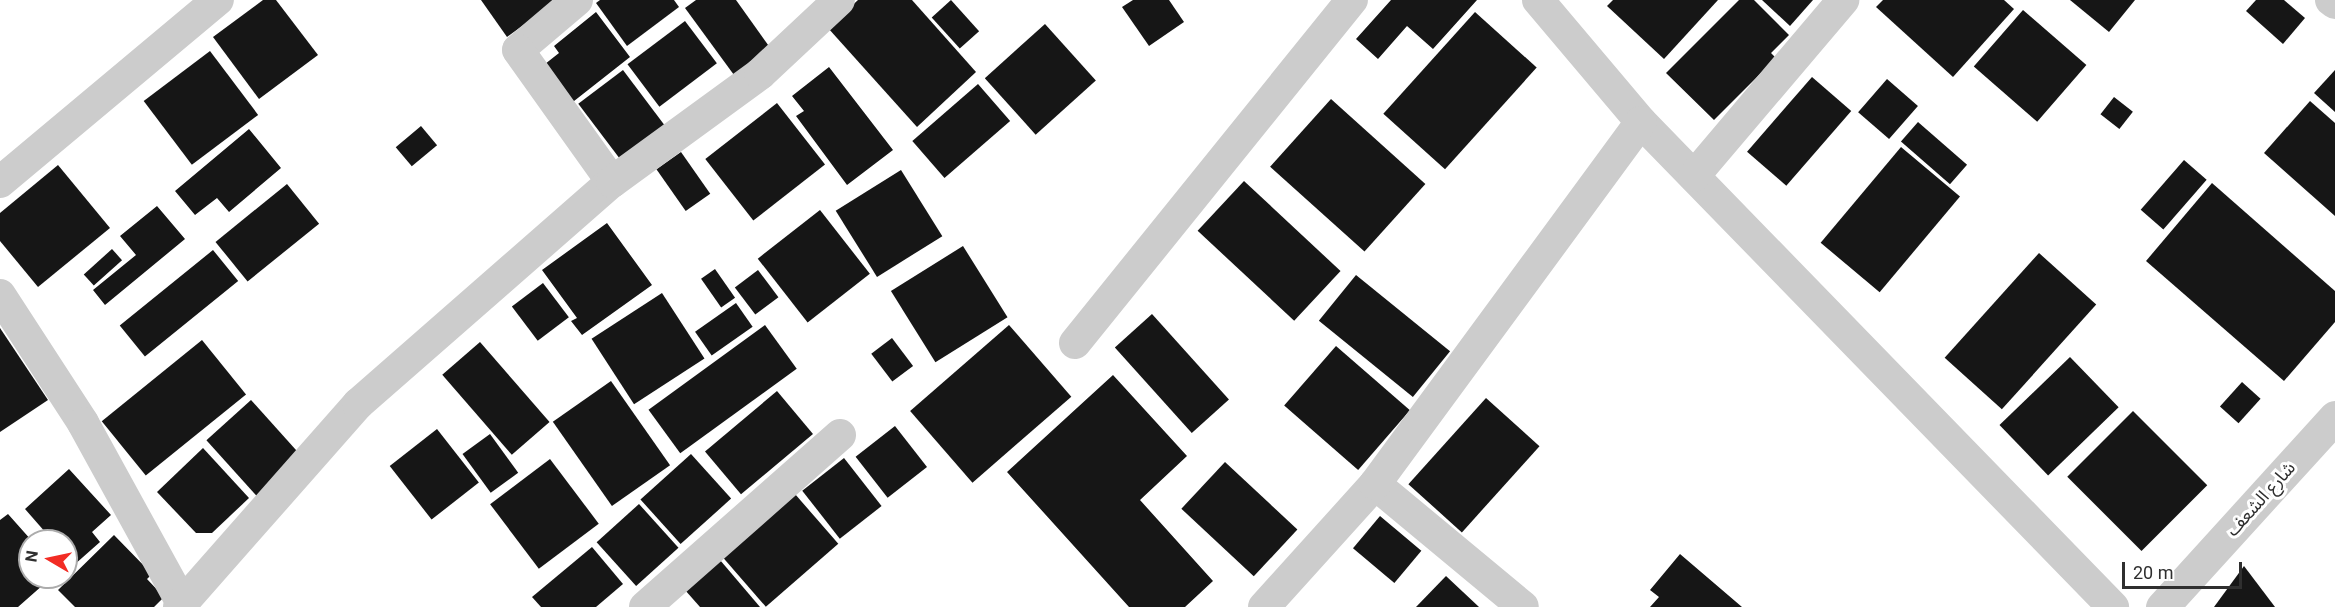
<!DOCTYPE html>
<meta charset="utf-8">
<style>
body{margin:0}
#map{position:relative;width:2335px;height:607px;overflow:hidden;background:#fff;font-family:Roboto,"Noto Sans Arabic",sans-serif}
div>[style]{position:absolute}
.building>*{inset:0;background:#161616;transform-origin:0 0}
.minor>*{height:32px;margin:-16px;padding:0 16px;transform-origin:16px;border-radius:16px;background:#ccc}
.tertiary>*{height:33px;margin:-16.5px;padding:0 16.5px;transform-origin:16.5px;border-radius:16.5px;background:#ccc}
span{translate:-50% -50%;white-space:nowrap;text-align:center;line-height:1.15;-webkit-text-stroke:6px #fff;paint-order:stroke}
.street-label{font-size:18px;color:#2f2f2f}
.north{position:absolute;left:18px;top:529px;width:60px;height:60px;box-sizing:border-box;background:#fff;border:2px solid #acacac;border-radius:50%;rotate:279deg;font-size:16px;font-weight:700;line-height:24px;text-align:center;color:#2f2f2f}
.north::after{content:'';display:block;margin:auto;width:21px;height:27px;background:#f22c24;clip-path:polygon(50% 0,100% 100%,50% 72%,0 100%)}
.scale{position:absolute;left:2122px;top:562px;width:120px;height:27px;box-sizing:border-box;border:3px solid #2f2f2f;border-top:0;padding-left:8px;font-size:18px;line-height:21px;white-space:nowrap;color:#2f2f2f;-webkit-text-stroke:4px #fff;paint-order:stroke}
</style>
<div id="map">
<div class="building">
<i style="clip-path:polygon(263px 0,276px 0,318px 55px,259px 99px,213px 37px)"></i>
<i style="clip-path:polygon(481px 0,558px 0,507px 37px)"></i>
<i style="clip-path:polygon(600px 0,674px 0,679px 7px,627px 46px,596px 3px)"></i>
<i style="clip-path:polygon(696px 0,736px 0,771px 49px,734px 75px,685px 8px)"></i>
<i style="clip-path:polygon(858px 0,912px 0,976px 72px,917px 127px,828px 28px)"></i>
<i style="left:951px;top:0;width:42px;height:26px;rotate:48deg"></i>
<i style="clip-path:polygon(1133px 0,1169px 0,1184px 22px,1149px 46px,1122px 7px)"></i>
<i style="clip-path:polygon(1391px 0,1477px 0,1433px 49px,1407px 26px,1378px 59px,1356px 39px)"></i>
<i style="clip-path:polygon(1613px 0,1718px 0,1664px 59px,1607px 6px)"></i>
<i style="clip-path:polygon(1739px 0,1754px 0,1789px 35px,1771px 53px,1776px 58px,1714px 120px,1666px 73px)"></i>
<i style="clip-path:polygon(1762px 0,1813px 0,1790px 26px)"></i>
<i style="clip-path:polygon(1883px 0,2004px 0,2014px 9px,1953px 77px,1876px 7px)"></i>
<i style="clip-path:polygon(2070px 0,2135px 0,2109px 32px)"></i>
<i style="clip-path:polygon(2256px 0,2284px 0,2305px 18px,2283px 44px,2246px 11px)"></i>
<i style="left:2023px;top:10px;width:84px;height:75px;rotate:41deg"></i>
<i style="clip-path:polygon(596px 12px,630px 57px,569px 105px,540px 68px,559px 53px,554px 46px)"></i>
<i style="left:1475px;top:12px;width:83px;height:137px;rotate:42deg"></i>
<i style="left:685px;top:21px;width:53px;height:72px;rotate:53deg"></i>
<i style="left:1045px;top:24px;width:76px;height:81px;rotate:48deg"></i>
<i style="left:210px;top:51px;width:80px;height:83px;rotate:53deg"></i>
<i style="clip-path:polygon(829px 67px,893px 150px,847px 185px,796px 116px,804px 111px,792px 96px)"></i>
<i style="left:623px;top:70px;width:70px;height:56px;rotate:53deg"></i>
<i style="clip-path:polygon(2335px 70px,2335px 112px,2314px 93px)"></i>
<i style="left:1812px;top:77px;width:52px;height:99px;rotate:41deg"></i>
<i style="left:1887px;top:79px;width:41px;height:44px;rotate:41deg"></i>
<i style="left:978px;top:84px;width:49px;height:87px;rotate:49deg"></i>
<i style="left:2114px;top:97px;width:24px;height:22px;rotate:38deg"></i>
<i style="left:1331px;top:99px;width:127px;height:91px;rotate:42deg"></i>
<i style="clip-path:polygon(2310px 101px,2335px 123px,2335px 216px,2264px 153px)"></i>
<i style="left:777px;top:103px;width:78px;height:91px;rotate:52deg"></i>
<i style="left:1918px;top:122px;width:65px;height:26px;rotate:41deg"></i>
<i style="left:421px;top:126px;width:25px;height:33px;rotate:50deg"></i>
<i style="clip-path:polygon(249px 129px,281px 168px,229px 212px,217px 198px,195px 215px,175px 191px)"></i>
<i style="left:1901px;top:147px;width:77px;height:125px;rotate:40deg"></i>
<i style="left:681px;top:152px;width:51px;height:30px;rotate:55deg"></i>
<i style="left:2184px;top:160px;width:30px;height:66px;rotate:41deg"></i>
<i style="clip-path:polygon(58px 165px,110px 228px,38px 287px,0 241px,0 213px)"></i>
<i style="left:901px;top:170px;width:78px;height:77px;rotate:58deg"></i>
<i style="left:1244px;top:181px;width:132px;height:68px;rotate:43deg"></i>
<i style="clip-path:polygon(2212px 183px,2335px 291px,2335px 322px,2284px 381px,2146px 261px)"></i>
<i style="left:287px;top:184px;width:51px;height:92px;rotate:51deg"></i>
<i style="clip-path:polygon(157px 206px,185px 239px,105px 305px,93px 290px,136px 255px,120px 236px)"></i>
<i style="left:820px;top:210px;width:81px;height:79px;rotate:52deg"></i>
<i style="clip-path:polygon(607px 223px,652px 285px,582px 335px,571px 321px,577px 318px,542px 270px)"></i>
<i style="left:963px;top:246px;width:84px;height:85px;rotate:58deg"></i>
<i style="left:112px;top:249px;width:15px;height:38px;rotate:48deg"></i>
<i style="left:213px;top:250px;width:40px;height:120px;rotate:51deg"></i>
<i style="left:2039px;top:253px;width:77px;height:141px;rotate:42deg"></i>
<i style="left:715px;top:269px;width:35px;height:17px;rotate:55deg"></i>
<i style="left:758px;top:270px;width:34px;height:29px;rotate:53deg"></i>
<i style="left:1356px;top:275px;width:121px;height:59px;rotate:39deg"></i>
<i style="left:543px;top:283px;width:43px;height:39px;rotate:53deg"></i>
<i style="left:662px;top:293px;width:78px;height:84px;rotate:57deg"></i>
<i style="left:736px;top:303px;width:29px;height:50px;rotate:55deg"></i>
<i style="left:1152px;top:314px;width:115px;height:50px;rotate:48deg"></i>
<i style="left:765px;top:325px;width:54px;height:144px;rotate:54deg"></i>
<i style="left:1009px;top:325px;width:95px;height:131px;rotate:49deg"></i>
<i style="clip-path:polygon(0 328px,48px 400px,0 432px)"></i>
<i style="left:892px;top:338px;width:35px;height:26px;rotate:53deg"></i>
<i style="left:202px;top:340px;width:70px;height:129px;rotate:51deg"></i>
<i style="left:480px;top:342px;width:106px;height:50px;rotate:49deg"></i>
<i style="left:1336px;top:346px;width:98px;height:79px;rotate:41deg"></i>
<i style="left:2070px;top:357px;width:70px;height:98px;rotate:46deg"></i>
<i style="clip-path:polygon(1113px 375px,1187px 456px,1140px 500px,1213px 581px,1185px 607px,1129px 607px,1007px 472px)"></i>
<i style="left:611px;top:381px;width:103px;height:71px;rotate:55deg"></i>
<i style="left:2242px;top:382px;width:25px;height:33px;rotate:42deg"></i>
<i style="left:777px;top:391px;width:56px;height:94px;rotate:50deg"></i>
<i style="left:1486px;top:398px;width:72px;height:116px;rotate:42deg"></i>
<i style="left:251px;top:400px;width:79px;height:60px;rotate:48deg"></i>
<i style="left:2133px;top:411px;width:105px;height:93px;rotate:45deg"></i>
<i style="left:895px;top:426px;width:52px;height:50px;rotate:52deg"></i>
<i style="left:437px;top:429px;width:68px;height:60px;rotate:52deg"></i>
<i style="left:490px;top:434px;width:48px;height:34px;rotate:54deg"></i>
<i style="clip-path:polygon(203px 448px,249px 498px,212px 533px,196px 533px,157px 492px)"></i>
<i style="left:691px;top:454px;width:60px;height:68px;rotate:48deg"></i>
<i style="left:844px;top:458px;width:61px;height:53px;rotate:52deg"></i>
<i style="left:550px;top:459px;width:81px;height:75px;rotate:53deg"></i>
<i style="left:1225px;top:462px;width:99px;height:64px;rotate:43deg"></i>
<i style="clip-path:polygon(69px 469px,111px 515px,92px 532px,100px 542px,74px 565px,66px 555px,66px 541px,53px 541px,25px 509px)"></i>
<i style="left:795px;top:494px;width:66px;height:96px;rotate:49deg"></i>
<i style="left:639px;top:504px;width:59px;height:57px;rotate:48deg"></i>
<i style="clip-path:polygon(8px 514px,32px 541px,30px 577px,52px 577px,18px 607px,0 607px,0 520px)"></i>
<i style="left:1380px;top:516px;width:54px;height:42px;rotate:40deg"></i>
<i style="clip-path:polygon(114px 535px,152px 574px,147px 579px,164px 597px,154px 607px,75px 607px,58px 590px)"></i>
<i style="clip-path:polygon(592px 547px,623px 584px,596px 607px,541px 607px,532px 597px)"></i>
<i style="clip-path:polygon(1680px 554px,1742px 607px,1650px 607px,1659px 597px,1650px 590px)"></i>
<i style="clip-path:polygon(720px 560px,760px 607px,700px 607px,685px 590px)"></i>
<i style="clip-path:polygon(2244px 566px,2275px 607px,2214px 607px)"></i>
<i style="clip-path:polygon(1446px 576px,1479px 607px,1416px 607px)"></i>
</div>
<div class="minor">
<i style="left:577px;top:0;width:77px;rotate:139.7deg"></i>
<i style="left:518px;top:50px;width:162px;rotate:54.5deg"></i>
<i style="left:1538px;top:0;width:160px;rotate:49.8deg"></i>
<i style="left:1641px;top:122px;width:677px;rotate:45.78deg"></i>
<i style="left:2331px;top:0;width:5px;rotate:37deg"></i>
<i style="left:1694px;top:176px;width:231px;rotate:-49.7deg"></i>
<i style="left:0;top:182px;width:284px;rotate:-39.9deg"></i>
<i style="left:0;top:295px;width:153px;rotate:57deg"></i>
<i style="left:83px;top:423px;width:210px;rotate:61.2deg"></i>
<i style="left:1075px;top:343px;width:441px;rotate:-51.1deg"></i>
<i style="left:1375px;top:484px;width:192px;rotate:39.7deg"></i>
<i style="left:179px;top:607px;width:271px;rotate:-48.6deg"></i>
<i style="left:358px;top:404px;width:337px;rotate:-41.2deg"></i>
<i style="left:612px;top:182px;width:183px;rotate:-36.1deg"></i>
<i style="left:760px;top:74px;width:108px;rotate:-43.1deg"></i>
<i style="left:645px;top:607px;width:260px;rotate:-41.4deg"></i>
<i style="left:1264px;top:607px;width:166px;rotate:-47.9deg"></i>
<i style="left:1375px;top:484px;width:449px;rotate:-53.7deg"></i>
</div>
<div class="tertiary">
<i style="left:2162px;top:607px;width:257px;rotate:-47.7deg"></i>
</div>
<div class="street-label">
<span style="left:2261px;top:499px;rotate:-48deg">شارع الشعف</span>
</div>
<div class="north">N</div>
<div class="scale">20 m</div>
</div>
